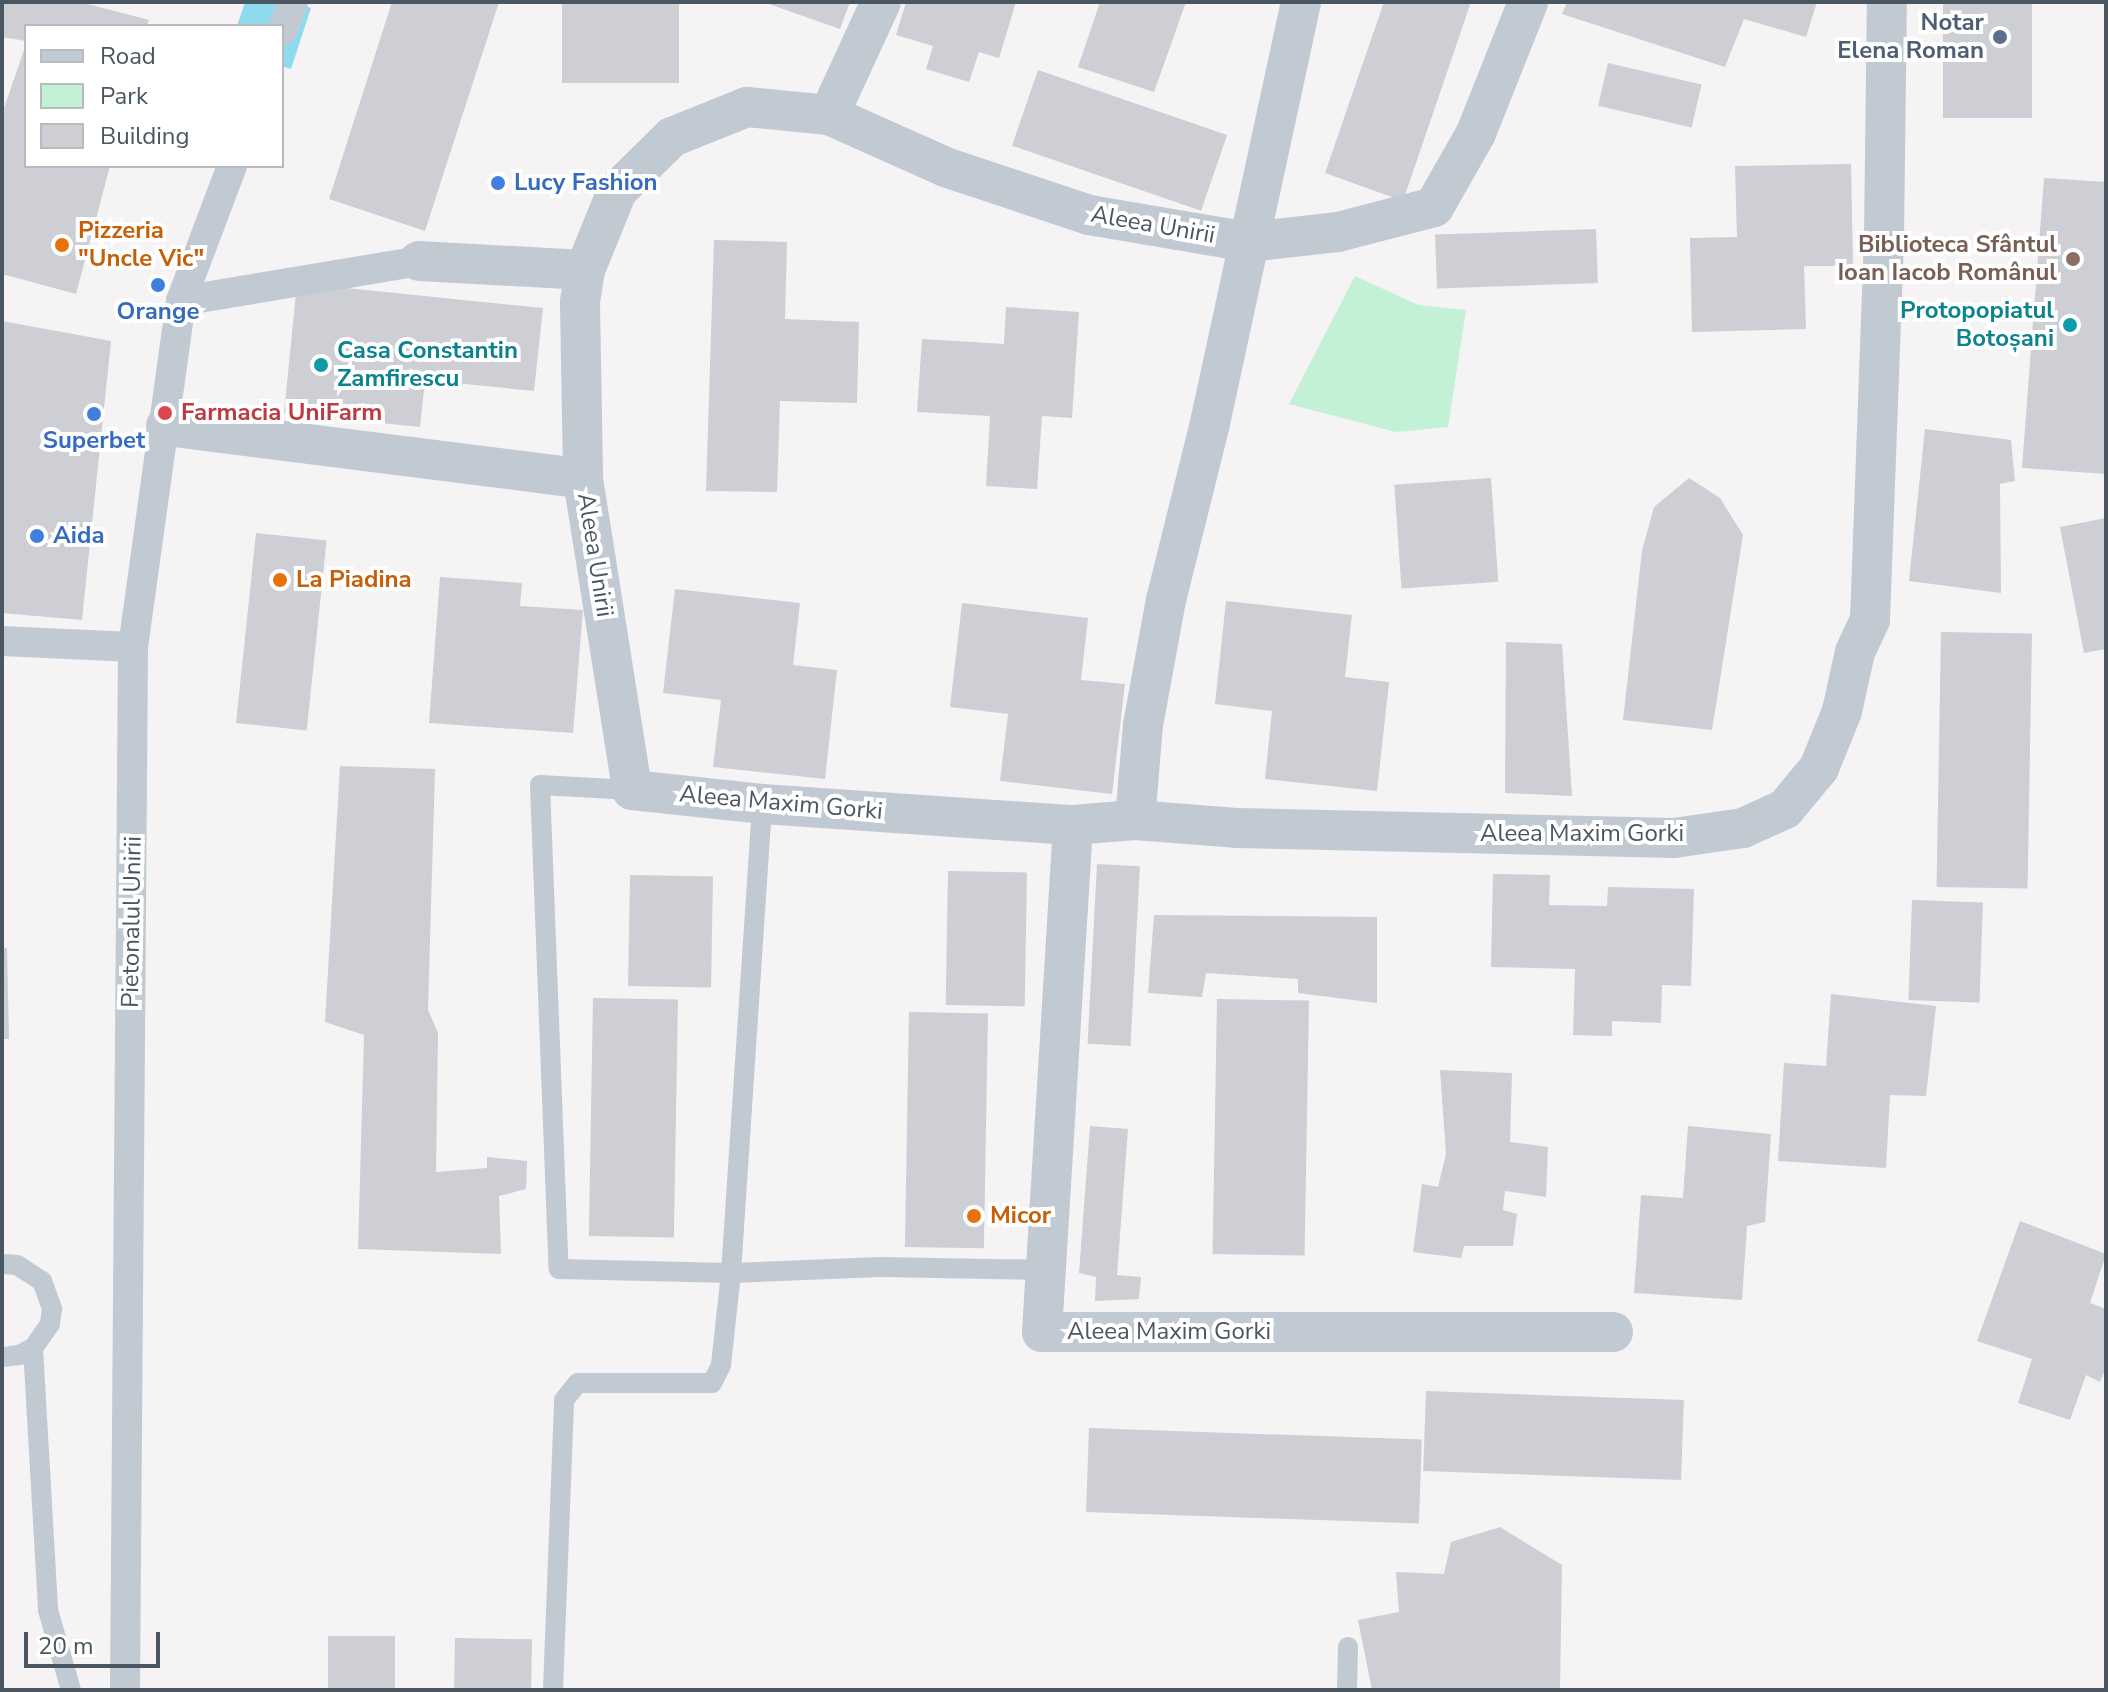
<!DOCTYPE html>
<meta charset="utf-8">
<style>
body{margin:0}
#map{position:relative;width:2108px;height:1692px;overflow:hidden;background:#f5f3f3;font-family:"Nunito Sans",sans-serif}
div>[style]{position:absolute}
.green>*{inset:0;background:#c3f1d5}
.water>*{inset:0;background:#90daee}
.building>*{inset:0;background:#cdcfd5;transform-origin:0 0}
.service>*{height:20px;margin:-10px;padding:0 10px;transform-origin:10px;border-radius:10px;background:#c1cad2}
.pedestrian>*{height:30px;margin:-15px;padding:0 15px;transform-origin:15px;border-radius:15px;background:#c1cad2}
.minor>*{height:40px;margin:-20px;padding:0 20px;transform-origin:20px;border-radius:20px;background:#c1cad2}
.dots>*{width:22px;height:22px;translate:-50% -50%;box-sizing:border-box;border:4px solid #fff;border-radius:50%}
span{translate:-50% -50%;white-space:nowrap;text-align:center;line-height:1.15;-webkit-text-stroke:8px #fff;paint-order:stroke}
.service-label{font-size:24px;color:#4e5e75;font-weight:700}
.right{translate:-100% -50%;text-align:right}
.shop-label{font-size:24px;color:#366cbe;font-weight:700}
.left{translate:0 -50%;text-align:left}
.street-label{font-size:24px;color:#4a5661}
.food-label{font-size:24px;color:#c56008;font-weight:700}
.education-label{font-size:24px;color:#785e54;font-weight:700}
.culture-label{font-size:24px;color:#0d838f;font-weight:700}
.health-label{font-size:24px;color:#be3a42;font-weight:700}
.frame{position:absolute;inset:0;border:4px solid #4a5661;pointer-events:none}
.legend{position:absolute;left:24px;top:24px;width:260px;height:144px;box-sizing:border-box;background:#fff;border:2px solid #b7bbc0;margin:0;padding:10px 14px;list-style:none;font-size:24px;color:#4a5661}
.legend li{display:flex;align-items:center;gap:16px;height:40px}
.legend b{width:40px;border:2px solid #b7bbc0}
.scale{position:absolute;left:24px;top:1632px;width:136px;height:36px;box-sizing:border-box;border:4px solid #4a5661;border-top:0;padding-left:10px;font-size:24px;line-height:28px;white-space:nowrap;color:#4a5661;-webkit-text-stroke:6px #fff;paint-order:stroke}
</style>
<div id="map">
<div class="green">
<i style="clip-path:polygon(1355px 276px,1418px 305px,1466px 310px,1448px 427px,1396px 432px,1289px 404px)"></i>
</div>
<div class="water">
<i style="clip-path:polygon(245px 2px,293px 2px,311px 8px,291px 69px,282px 66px,282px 26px,237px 26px)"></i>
</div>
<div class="building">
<i style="clip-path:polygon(2px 2px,80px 2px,149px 20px,147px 26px,26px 26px,26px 41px,2px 37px)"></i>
<i style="clip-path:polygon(392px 2px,499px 2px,425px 231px,329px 199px)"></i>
<i style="left:562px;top:2px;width:117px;height:81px"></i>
<i style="clip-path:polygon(763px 2px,850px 2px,840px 29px)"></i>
<i style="clip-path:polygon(906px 2px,1016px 2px,999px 58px,979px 52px,969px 82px,926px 69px,933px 46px,896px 35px)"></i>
<i style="clip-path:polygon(1100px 2px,1186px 2px,1154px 92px,1078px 67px)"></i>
<i style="clip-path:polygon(1384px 2px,1471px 2px,1403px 201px,1325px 173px)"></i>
<i style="clip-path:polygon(1567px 2px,1817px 2px,1806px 37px,1744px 19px,1725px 67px,1562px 14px)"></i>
<i style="left:1943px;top:2px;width:89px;height:116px"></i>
<i style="clip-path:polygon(26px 44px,26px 166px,110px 166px,76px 294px,2px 274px,2px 114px)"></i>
<i style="left:1608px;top:63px;width:96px;height:44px;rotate:13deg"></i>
<i style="left:1038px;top:70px;width:200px;height:80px;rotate:19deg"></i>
<i style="clip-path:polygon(1851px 164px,1853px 266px,1804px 266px,1806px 329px,1692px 332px,1690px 238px,1737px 237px,1735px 166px)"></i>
<i style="clip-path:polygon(2044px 178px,2106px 182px,2106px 474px,2022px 468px)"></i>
<i style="left:1596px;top:229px;width:54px;height:161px;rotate:88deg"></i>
<i style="clip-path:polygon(714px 240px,787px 242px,785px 319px,859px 322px,857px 403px,780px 401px,777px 492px,706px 491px)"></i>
<i style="clip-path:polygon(297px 283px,543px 308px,534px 391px,425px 380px,420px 427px,284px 413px)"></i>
<i style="clip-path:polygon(1006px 307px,1079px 312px,1072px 418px,1042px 416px,1037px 489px,986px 486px,990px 416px,917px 412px,922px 339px,1004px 344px)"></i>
<i style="clip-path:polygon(2px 321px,111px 341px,82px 620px,2px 613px)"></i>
<i style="clip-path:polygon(1925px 429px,2011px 440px,2015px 481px,2000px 484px,2001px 593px,1909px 581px)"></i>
<i style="left:1491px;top:478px;width:104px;height:97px;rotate:86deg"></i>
<i style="clip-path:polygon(1689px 478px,1720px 498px,1743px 535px,1712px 730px,1623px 720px,1642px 551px,1654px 507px)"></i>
<i style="clip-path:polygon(2106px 518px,2106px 649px,2084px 653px,2060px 527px)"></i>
<i style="left:256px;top:533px;width:71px;height:191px;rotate:6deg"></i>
<i style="clip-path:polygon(440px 577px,522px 583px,520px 606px,583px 610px,573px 733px,429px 723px)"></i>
<i style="clip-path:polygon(675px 589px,800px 603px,793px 665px,837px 670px,825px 779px,713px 767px,721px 700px,663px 693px)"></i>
<i style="clip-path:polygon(1226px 601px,1352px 615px,1345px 677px,1389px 682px,1377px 791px,1265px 779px,1272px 711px,1215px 704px)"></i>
<i style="clip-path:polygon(962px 603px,1088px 618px,1081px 680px,1125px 684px,1112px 794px,1000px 781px,1008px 714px,950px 707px)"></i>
<i style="left:1941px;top:632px;width:91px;height:255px;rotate:1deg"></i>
<i style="clip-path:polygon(1506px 642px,1562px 644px,1572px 796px,1505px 793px)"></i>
<i style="clip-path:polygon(340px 766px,435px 769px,428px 1010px,438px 1033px,436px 1172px,487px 1168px,487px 1157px,527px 1161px,526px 1189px,499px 1196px,501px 1254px,358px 1249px,364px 1035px,325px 1022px)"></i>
<i style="left:1097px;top:864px;width:43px;height:180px;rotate:3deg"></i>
<i style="left:948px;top:871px;width:79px;height:134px;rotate:1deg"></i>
<i style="clip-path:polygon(1493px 874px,1550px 875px,1549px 905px,1607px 906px,1608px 887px,1694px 889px,1691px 986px,1662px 985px,1661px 1023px,1612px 1021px,1612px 1036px,1573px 1035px,1575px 969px,1491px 967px)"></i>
<i style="left:630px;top:875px;width:83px;height:111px;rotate:1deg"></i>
<i style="left:1912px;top:900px;width:71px;height:100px;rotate:2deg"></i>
<i style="clip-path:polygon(1154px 915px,1377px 917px,1377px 1003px,1298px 993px,1298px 979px,1206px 973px,1202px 997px,1148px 993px)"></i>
<i style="clip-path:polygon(2px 948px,7px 948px,9px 1039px,2px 1039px)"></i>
<i style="clip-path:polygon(1831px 994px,1936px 1006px,1926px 1096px,1890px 1095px,1886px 1168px,1778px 1161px,1784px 1063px,1826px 1066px)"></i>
<i style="left:593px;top:998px;width:85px;height:238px;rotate:1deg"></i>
<i style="left:1217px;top:999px;width:92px;height:255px;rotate:1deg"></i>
<i style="left:909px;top:1012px;width:79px;height:235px;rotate:1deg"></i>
<i style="clip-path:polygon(1440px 1070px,1512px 1073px,1510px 1142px,1548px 1147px,1546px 1197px,1505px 1191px,1503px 1210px,1517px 1214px,1513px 1246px,1464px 1246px,1461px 1258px,1413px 1252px,1422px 1184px,1438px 1187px,1446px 1154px)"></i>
<i style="clip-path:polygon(1090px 1126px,1128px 1129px,1117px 1275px,1141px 1277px,1139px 1299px,1095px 1301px,1096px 1277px,1079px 1273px)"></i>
<i style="clip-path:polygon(1688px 1126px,1771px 1134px,1765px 1222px,1747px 1226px,1742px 1300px,1634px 1293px,1641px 1195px,1683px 1198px)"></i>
<i style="clip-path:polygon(2020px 1221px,2106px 1254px,2090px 1303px,2106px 1309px,2106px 1367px,2100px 1382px,2086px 1375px,2070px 1420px,2018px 1403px,2032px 1359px,1977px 1341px)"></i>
<i style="left:1426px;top:1391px;width:258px;height:80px;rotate:2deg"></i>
<i style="left:1089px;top:1428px;width:333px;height:84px;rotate:2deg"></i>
<i style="clip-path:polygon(1500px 1527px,1562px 1565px,1560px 1690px,1372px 1690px,1358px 1620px,1399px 1612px,1396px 1572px,1444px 1574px,1451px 1542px)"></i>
<i style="left:328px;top:1636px;width:67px;height:54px"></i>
<i style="left:455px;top:1638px;width:77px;height:52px;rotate:1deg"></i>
</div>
<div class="service">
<i style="left:632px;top:790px;width:92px;rotate:-176.9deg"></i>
<i style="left:540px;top:785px;width:484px;rotate:87.8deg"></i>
<i style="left:559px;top:1269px;width:172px;rotate:1.3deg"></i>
<i style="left:731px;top:1273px;width:149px;rotate:-2.3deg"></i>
<i style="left:880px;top:1267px;width:168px;rotate:1deg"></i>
<i style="left:2px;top:1264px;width:15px;rotate:4deg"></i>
<i style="left:17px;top:1265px;width:30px;rotate:33deg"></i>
<i style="left:42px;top:1281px;width:30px;rotate:70deg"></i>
<i style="left:52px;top:1309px;width:15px;rotate:98deg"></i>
<i style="left:50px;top:1324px;width:29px;rotate:125deg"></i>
<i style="left:33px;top:1348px;width:16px;rotate:153deg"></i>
<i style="left:19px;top:1355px;width:17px;rotate:173deg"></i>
<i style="left:33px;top:1348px;width:262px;rotate:86.7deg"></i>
<i style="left:48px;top:1610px;width:83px;rotate:74deg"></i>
<i style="left:553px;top:1690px;width:290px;rotate:-87.8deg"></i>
<i style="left:564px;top:1400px;width:22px;rotate:-51deg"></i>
<i style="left:578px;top:1383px;width:134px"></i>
<i style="left:712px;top:1383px;width:20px;rotate:-63deg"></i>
<i style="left:721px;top:1365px;width:93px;rotate:-83.8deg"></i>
<i style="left:731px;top:1273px;width:470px;rotate:-86.2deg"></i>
<i style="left:1347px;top:1690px;width:43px;rotate:-88.7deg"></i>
</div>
<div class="pedestrian">
<i style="left:282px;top:31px;width:31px;rotate:-69deg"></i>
<i style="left:181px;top:301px;width:241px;rotate:-9.5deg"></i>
<i style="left:2px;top:641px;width:131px;rotate:2.6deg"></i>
<i style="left:125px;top:1690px;width:1043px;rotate:-89.56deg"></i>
<i style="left:133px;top:647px;width:349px;rotate:-82.1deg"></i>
<i style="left:181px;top:301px;width:144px;rotate:-69.3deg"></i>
</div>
<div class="minor">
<i style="left:829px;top:115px;width:124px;rotate:-65.3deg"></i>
<i style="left:419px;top:261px;width:166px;rotate:3.1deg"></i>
<i style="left:585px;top:270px;width:85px;rotate:-67.9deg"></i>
<i style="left:617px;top:191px;width:77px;rotate:-44.5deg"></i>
<i style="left:672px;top:137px;width:81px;rotate:-21.8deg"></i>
<i style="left:747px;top:107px;width:82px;rotate:5.6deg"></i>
<i style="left:829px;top:115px;width:127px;rotate:24.1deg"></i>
<i style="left:945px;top:167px;width:152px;rotate:18.4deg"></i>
<i style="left:1089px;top:215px;width:162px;rotate:9.6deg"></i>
<i style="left:1249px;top:242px;width:90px;rotate:-6.4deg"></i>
<i style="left:1338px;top:232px;width:99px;rotate:-14.6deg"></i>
<i style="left:1434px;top:207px;width:85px;rotate:-60.4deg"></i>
<i style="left:1476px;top:133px;width:141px;rotate:-68.3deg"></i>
<i style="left:585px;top:270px;width:33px;rotate:99deg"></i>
<i style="left:580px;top:303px;width:176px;rotate:89deg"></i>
<i style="left:583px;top:479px;width:315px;rotate:81deg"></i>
<i style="left:632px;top:790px;width:131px;rotate:6.1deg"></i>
<i style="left:762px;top:804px;width:312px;rotate:3.9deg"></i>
<i style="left:1073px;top:825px;width:62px;rotate:-4.6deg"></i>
<i style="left:1135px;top:820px;width:101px;rotate:4.5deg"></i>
<i style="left:1236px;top:828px;width:438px;rotate:1.3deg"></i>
<i style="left:1674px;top:838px;width:70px;rotate:-8.2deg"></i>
<i style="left:1743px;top:828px;width:46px;rotate:-24.3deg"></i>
<i style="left:1785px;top:809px;width:53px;rotate:-50.3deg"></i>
<i style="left:1819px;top:768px;width:61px;rotate:-68deg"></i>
<i style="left:1842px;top:711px;width:60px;rotate:-77.6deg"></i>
<i style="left:1855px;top:652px;width:35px;rotate:-65deg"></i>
<i style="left:1870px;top:620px;width:382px;rotate:-87.9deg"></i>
<i style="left:1884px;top:238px;width:236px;rotate:-89.3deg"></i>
<i style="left:166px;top:426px;width:420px;rotate:7.2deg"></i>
<i style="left:1135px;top:820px;width:95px;rotate:-85.2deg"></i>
<i style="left:1143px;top:725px;width:127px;rotate:-79.6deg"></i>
<i style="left:1166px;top:600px;width:182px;rotate:-76deg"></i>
<i style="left:1210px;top:423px;width:431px;rotate:-77.8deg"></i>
<i style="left:1073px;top:825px;width:508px;rotate:93.5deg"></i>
<i style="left:1042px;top:1332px;width:571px"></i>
</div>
<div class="dots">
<i style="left:2000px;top:37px;background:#5c6f8a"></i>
<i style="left:498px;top:183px;background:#3f7fe0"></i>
<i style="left:62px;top:245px;background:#e8710a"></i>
<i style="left:2073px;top:259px;background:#8d6e63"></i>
<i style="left:158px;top:285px;background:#3f7fe0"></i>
<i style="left:2070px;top:325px;background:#0f9aa8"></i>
<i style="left:321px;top:365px;background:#0f9aa8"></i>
<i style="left:165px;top:413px;background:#e0444e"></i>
<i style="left:94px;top:414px;background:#3f7fe0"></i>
<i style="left:37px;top:536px;background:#3f7fe0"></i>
<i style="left:280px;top:580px;background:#e8710a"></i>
<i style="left:974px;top:1216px;background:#e8710a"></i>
</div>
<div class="service-label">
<span class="right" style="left:1984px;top:37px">Notar<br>Elena Roman</span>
</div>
<div class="shop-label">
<span class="left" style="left:514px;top:183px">Lucy Fashion</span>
<span style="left:158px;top:312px">Orange</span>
<span style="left:94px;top:441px">Superbet</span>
<span class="left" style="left:53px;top:536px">Aida</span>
</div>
<div class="street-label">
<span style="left:1153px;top:225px;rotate:10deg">Aleea Unirii</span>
<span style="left:595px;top:555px;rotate:81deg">Aleea Unirii</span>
<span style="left:781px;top:803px;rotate:5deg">Aleea Maxim Gorki</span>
<span style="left:1582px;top:834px">Aleea Maxim Gorki</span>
<span style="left:132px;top:922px;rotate:-89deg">Pietonalul Unirii</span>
<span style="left:1169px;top:1332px">Aleea Maxim Gorki</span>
</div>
<div class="food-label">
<span class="left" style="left:78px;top:245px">Pizzeria<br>"Uncle Vic"</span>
<span class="left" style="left:296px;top:580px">La Piadina</span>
<span class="left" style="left:990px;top:1216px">Micor</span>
</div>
<div class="education-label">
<span class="right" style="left:2057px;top:259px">Biblioteca Sfântul<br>Ioan Iacob Românul</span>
</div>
<div class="culture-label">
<span class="right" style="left:2054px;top:325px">Protopopiatul<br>Botoșani</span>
<span class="left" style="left:337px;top:365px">Casa Constantin<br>Zamfirescu</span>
</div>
<div class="health-label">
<span class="left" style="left:181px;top:413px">Farmacia UniFarm</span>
</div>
<div class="frame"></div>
<ul class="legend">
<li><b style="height:10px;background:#c1cad2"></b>Road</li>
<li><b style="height:22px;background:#c3f1d5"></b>Park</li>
<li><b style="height:22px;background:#cdcfd5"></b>Building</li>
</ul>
<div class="scale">20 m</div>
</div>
